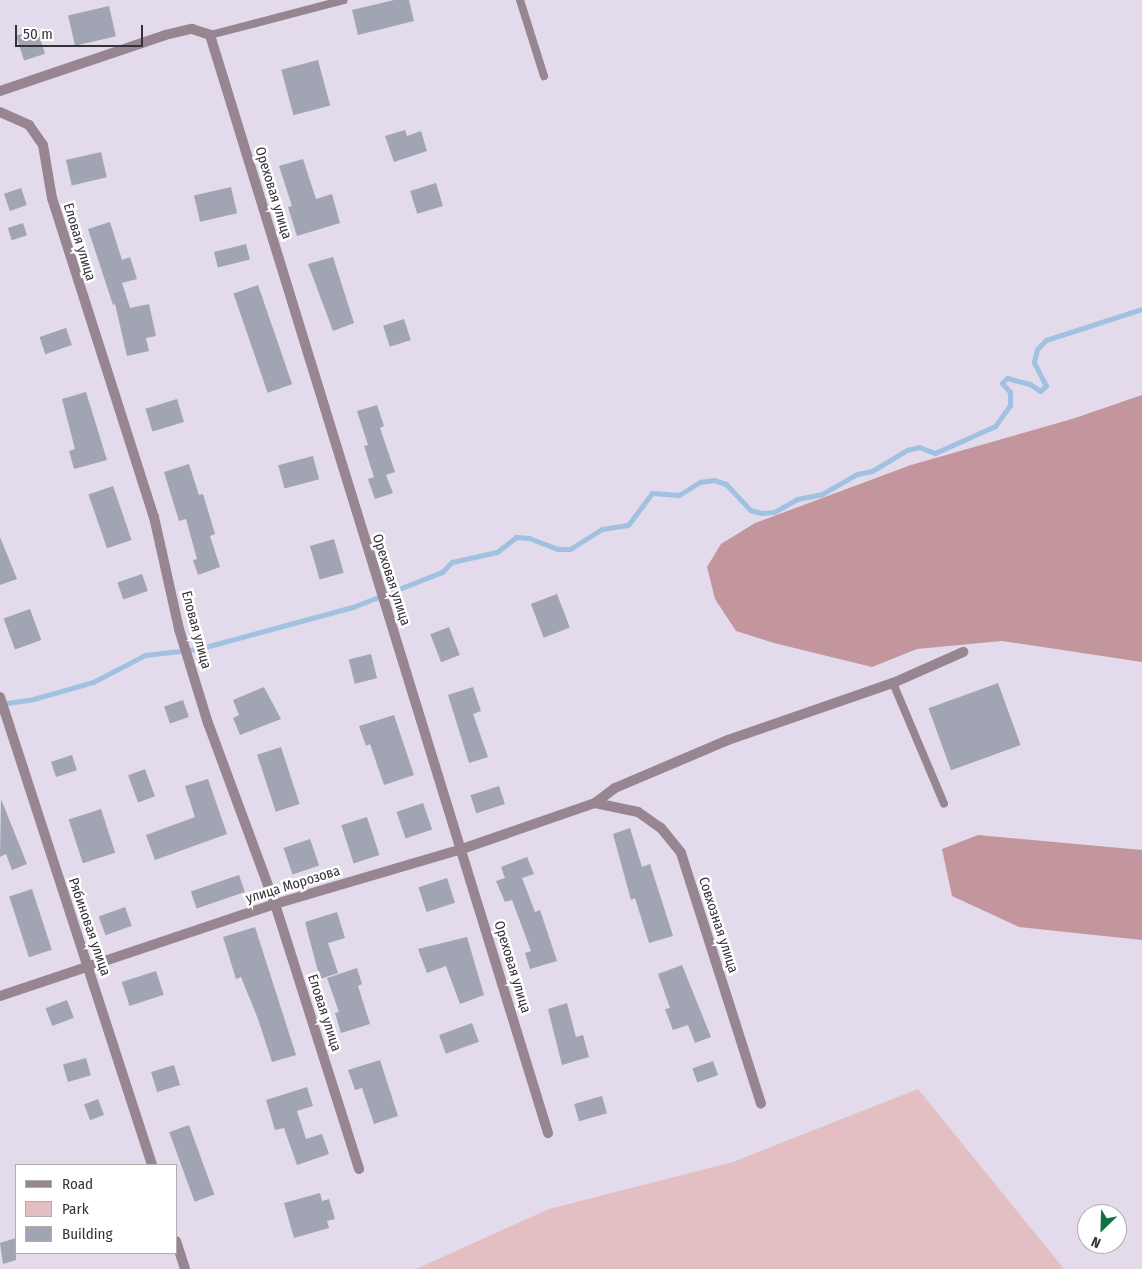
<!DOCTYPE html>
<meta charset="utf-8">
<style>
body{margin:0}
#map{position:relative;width:1142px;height:1269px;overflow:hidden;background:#e3dbeb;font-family:"Fira Sans Condensed",sans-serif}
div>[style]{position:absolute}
.green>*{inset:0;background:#e3bec3}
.forest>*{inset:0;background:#c3959c}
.stream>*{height:5px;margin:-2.5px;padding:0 2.5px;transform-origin:2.5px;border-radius:2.5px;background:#a1c1e0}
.building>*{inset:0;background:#a1a4b3;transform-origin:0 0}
.service>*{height:8px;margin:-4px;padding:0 4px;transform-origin:4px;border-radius:4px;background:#978691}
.minor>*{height:10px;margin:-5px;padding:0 5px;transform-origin:5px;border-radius:5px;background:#978691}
span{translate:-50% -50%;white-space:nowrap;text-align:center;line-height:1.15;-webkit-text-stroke:5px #fff;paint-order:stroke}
.street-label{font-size:14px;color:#343137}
.legend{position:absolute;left:15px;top:1164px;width:162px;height:90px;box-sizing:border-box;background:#fff;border:1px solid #aeadaf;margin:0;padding:6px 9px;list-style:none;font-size:15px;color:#343137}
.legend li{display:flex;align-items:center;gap:10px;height:25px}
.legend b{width:25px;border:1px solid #aeadaf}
.north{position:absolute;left:1077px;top:1204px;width:50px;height:50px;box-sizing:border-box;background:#fff;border:1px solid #aeadaf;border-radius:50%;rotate:204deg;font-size:14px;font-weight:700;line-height:20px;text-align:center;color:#343137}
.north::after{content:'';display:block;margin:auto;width:18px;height:22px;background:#127045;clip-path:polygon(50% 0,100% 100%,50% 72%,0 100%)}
.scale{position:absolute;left:15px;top:25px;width:128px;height:22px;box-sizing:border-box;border:2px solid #343137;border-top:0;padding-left:6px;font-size:15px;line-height:18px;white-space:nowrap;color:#343137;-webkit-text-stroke:4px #fff;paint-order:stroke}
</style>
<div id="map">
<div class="green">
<i style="clip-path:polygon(918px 1089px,1064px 1269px,416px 1269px,549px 1209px,733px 1162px)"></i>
</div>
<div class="forest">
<i style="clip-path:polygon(1142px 395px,1142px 662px,1002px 641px,917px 649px,872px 667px,774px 643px,736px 631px,715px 599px,707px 567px,721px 544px,755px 523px,911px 465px,1072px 419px)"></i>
<i style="clip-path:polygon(978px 835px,1142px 850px,1142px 940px,1019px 927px,952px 896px,942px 849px)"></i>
</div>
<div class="stream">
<i style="left:0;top:704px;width:30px;rotate:-8deg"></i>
<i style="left:30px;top:700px;width:66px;rotate:-15.9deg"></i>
<i style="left:93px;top:682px;width:59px;rotate:-27.4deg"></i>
<i style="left:145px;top:655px;width:53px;rotate:-6.5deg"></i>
<i style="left:198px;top:649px;width:161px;rotate:-15.2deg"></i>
<i style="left:353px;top:607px;width:96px;rotate:-21.5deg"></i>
<i style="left:442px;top:572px;width:14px;rotate:-45deg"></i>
<i style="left:452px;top:562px;width:46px;rotate:-12.5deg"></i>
<i style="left:497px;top:552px;width:24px;rotate:-38deg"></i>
<i style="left:516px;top:537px;width:13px;rotate:4deg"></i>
<i style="left:529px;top:538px;width:31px;rotate:21deg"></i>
<i style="left:558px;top:549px;width:12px"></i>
<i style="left:570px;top:549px;width:38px;rotate:-32deg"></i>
<i style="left:602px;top:529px;width:26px;rotate:-9deg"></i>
<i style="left:628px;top:525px;width:40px;rotate:-53deg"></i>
<i style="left:652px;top:493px;width:27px;rotate:4deg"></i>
<i style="left:679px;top:495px;width:25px;rotate:-32deg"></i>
<i style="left:700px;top:482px;width:14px;rotate:-8deg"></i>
<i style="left:714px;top:480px;width:13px;rotate:18deg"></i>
<i style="left:726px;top:484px;width:35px;rotate:47deg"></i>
<i style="left:750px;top:510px;width:11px;rotate:15deg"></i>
<i style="left:761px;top:513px;width:13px;rotate:-4deg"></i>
<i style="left:774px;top:512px;width:26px;rotate:-29deg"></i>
<i style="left:797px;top:499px;width:25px;rotate:-11deg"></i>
<i style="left:822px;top:494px;width:40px;rotate:-29.7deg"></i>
<i style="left:857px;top:474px;width:15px;rotate:-11deg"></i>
<i style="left:872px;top:471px;width:41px;rotate:-31deg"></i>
<i style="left:907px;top:450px;width:12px;rotate:-14deg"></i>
<i style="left:919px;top:447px;width:17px;rotate:21deg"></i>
<i style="left:935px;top:453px;width:66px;rotate:-24.2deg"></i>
<i style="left:995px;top:426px;width:26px;rotate:-54deg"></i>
<i style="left:1010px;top:405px;width:13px;rotate:-90deg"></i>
<i style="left:1010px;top:392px;width:12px;rotate:-132deg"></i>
<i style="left:1002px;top:383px;width:7px;rotate:-45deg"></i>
<i style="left:1007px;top:378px;width:24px;rotate:15deg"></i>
<i style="left:1030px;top:384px;width:12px;rotate:35deg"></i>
<i style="left:1040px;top:391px;width:8px;rotate:-40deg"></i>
<i style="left:1046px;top:386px;width:27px;rotate:-117deg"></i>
<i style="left:1034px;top:362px;width:13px;rotate:-77deg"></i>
<i style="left:1037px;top:349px;width:13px;rotate:-45deg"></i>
<i style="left:1046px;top:340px;width:101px;rotate:-17.9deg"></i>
</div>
<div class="building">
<i style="clip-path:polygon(394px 0,409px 0,414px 21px,358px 35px,352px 10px)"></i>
<i style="left:109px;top:6px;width:31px;height:42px;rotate:77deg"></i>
<i style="left:37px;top:29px;width:26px;height:22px;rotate:72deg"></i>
<i style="left:318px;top:60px;width:47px;height:38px;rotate:75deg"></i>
<i style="clip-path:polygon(405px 130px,407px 136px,421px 131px,427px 151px,394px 162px,385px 136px)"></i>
<i style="left:101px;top:152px;width:26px;height:36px;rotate:77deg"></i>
<i style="clip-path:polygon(303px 159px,316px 199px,332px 194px,340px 223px,297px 236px,288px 207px,292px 206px,279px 166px)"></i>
<i style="left:436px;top:183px;width:24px;height:27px;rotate:73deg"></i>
<i style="left:231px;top:187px;width:27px;height:38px;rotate:77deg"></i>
<i style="left:21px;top:188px;width:18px;height:18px;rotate:71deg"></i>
<i style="clip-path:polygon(110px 222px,122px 260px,130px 257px,137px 279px,122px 283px,130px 308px,149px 304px,156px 336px,146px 338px,149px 351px,127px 356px,115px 304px,113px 305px,88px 229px)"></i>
<i style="left:23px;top:223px;width:13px;height:16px;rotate:72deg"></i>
<i style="left:246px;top:244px;width:16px;height:33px;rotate:76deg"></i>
<i style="clip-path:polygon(333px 257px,354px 323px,333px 331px,308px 264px)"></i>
<i style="left:258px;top:285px;width:105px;height:26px;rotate:71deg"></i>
<i style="left:404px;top:319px;width:22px;height:22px;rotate:72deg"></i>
<i style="left:66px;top:328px;width:18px;height:28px;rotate:71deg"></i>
<i style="clip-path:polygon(86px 392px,107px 460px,74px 469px,69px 451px,75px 449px,62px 399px)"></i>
<i style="left:177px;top:399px;width:24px;height:33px;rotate:73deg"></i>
<i style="clip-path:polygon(377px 405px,384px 426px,380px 428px,395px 472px,386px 475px,393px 493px,375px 499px,368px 479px,374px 477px,364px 446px,368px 445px,357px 411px)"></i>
<i style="left:313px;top:456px;width:24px;height:36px;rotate:75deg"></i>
<i style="clip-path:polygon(189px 464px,199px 495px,203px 494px,215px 534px,210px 536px,220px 567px,198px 575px,193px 560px,197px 559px,186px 519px,179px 521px,164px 472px)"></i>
<i style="left:113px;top:486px;width:57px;height:26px;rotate:71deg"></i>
<i style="clip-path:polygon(0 537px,17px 579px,0 585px)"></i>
<i style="left:334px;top:539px;width:35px;height:25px;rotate:74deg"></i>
<i style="left:142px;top:574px;width:18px;height:26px;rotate:71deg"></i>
<i style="left:557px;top:594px;width:36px;height:28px;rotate:69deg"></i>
<i style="left:30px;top:609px;width:33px;height:28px;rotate:70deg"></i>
<i style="left:449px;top:627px;width:30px;height:20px;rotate:69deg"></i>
<i style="left:371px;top:654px;width:25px;height:23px;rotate:76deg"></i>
<i style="left:998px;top:683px;width:66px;height:74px;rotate:70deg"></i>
<i style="clip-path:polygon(264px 687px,281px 719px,240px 735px,233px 718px,239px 715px,233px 700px)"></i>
<i style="clip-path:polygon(473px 687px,481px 711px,473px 714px,488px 757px,469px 763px,448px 695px)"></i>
<i style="left:183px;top:700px;width:18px;height:20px;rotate:71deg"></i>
<i style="clip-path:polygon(394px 715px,414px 775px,384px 785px,370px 744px,366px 746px,359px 726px)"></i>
<i style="left:281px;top:747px;width:60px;height:25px;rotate:72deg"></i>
<i style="left:72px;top:755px;width:16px;height:22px;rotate:72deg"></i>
<i style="left:145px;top:769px;width:29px;height:18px;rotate:70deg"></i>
<i style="clip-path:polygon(208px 779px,227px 834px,155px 860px,146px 835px,195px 817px,185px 786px)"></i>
<i style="left:499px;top:786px;width:19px;height:30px;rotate:72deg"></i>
<i style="clip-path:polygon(1px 799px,27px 864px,12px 870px,6px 854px,0 857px)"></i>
<i style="left:423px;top:803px;width:28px;height:28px;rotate:71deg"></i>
<i style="left:101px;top:809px;width:46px;height:34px;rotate:72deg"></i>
<i style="left:367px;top:817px;width:40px;height:27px;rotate:72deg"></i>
<i style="clip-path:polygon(630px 828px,642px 867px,650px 864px,673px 936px,649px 943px,635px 898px,631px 900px,613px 834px)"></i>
<i style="left:310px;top:839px;width:28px;height:28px;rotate:71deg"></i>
<i style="clip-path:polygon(527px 857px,534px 874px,522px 878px,535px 912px,540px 910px,557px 961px,530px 969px,525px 953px,531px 951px,512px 900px,505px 902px,496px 881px,505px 878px,501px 867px)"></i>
<i style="left:239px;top:875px;width:18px;height:51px;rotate:71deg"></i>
<i style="left:447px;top:878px;width:26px;height:30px;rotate:72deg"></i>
<i style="left:32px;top:889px;width:64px;height:24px;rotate:72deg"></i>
<i style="left:125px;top:907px;width:20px;height:28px;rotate:70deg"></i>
<i style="clip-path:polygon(337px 912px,345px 938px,328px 943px,338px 973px,320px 979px,305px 922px)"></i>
<i style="clip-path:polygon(255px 927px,296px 1055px,272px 1062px,258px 1019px,241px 977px,236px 979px,223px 937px)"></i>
<i style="clip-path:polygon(467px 937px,484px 995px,460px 1004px,446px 966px,427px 973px,418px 949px)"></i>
<i style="clip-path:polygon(682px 965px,711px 1037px,695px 1043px,688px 1025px,673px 1030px,665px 1009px,670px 1008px,658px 974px)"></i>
<i style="clip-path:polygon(357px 968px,362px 984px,358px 986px,370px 1024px,341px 1033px,335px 1013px,339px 1012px,327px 978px)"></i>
<i style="left:156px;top:971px;width:25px;height:36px;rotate:72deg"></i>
<i style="left:67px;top:1000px;width:19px;height:23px;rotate:69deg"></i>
<i style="clip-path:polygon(567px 1003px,576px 1037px,583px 1035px,589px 1057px,562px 1065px,548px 1009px)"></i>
<i style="left:472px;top:1023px;width:20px;height:35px;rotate:70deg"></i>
<i style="left:86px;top:1058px;width:18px;height:24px;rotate:74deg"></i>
<i style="clip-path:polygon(380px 1060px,398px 1116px,374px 1124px,362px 1088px,355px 1090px,348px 1070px)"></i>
<i style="left:713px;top:1061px;width:15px;height:22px;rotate:70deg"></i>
<i style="left:174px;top:1065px;width:21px;height:24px;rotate:73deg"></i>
<i style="clip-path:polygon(307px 1087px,313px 1106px,297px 1111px,306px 1139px,322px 1134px,329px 1154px,297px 1165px,284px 1128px,275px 1130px,266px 1100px)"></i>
<i style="left:602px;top:1096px;width:18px;height:29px;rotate:74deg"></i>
<i style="left:98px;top:1099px;width:17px;height:15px;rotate:69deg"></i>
<i style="left:189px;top:1125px;width:74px;height:21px;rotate:70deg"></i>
<i style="clip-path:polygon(320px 1193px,322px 1201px,329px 1199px,335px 1219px,327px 1221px,329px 1228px,294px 1238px,284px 1203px)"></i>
<i style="clip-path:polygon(16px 1238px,16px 1260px,3px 1264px,0 1243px)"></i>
</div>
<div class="service">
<i style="left:520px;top:0;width:80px;rotate:72.5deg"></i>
<i style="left:210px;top:35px;width:138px;rotate:-14.6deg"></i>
<i style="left:893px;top:683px;width:131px;rotate:67.1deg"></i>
</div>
<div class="minor">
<i style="left:0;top:91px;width:174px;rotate:-18.7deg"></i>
<i style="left:165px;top:35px;width:28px;rotate:-13deg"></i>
<i style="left:192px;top:29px;width:19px;rotate:18deg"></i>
<i style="left:210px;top:35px;width:1149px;rotate:72.89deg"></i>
<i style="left:0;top:112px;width:32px;rotate:24deg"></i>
<i style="left:29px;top:125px;width:24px;rotate:55deg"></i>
<i style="left:43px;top:145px;width:54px;rotate:80.4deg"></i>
<i style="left:52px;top:198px;width:335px;rotate:72.3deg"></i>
<i style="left:154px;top:517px;width:115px;rotate:77.4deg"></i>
<i style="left:179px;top:629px;width:98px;rotate:72.9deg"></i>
<i style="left:208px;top:723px;width:193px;rotate:69.7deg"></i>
<i style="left:275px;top:904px;width:278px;rotate:72.4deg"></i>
<i style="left:0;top:697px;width:492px;rotate:72deg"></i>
<i style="left:595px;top:803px;width:44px;rotate:11.8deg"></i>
<i style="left:638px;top:812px;width:28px;rotate:35deg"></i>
<i style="left:661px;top:828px;width:32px;rotate:51deg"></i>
<i style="left:681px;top:853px;width:263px;rotate:72.3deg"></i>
<i style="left:0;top:996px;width:290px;rotate:-18.5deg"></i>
<i style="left:275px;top:904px;width:195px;rotate:-16.4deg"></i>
<i style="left:462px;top:849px;width:141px;rotate:-19.1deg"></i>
<i style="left:595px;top:803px;width:25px;rotate:-37deg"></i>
<i style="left:615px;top:788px;width:123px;rotate:-23deg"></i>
<i style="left:728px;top:740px;width:175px;rotate:-19.1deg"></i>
<i style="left:893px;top:683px;width:77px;rotate:-23.9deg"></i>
<i style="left:176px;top:1241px;width:29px;rotate:72deg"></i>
</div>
<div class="street-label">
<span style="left:273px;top:193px;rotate:73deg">Ореховая улица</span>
<span style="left:79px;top:242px;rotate:73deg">Еловая улица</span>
<span style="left:391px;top:580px;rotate:72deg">Ореховая улица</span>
<span style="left:196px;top:630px;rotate:75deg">Еловая улица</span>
<span style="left:293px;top:885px;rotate:-17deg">улица Морозова</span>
<span style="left:718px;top:925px;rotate:72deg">Совхозная улица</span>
<span style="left:89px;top:927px;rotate:71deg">Рябиновая улица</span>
<span style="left:512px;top:967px;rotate:73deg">Ореховая улица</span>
<span style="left:324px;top:1013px;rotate:72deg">Еловая улица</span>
</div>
<ul class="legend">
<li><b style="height:6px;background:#978691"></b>Road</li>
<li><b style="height:14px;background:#e3bec3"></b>Park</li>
<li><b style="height:14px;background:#a1a4b3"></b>Building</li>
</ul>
<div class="north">N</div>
<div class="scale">50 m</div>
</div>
